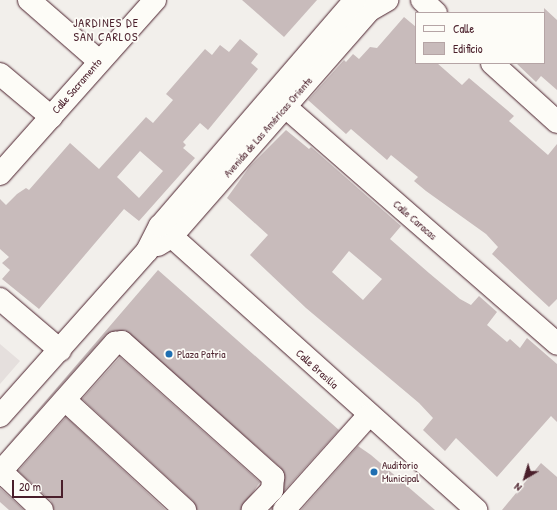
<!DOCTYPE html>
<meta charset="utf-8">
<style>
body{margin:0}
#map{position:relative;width:557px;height:510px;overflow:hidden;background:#f2efeb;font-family:"Patrick Hand",sans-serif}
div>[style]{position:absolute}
.built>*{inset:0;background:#e5dfdd}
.building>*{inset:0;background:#c8bbbb}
.roads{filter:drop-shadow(0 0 1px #4a1f2b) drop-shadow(0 0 1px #4a1f2b)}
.minor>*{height:22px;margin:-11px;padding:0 11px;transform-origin:11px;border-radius:11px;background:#fdfcf7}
.dots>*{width:11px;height:11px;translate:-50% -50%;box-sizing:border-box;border:2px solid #fdfcf7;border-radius:50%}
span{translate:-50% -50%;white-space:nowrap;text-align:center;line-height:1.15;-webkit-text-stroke:3.5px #fdfcf7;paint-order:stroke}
.street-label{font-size:11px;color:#4a1f2b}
.poi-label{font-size:11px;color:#4a1f2b}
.left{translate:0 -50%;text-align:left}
.neighbourhood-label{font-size:12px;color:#4a1f2b;letter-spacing:1px}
.legend{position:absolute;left:415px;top:12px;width:130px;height:52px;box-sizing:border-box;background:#fdfcf7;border:1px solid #b5a4a5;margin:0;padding:5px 7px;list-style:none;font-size:12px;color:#4a1f2b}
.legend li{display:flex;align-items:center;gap:8px;height:20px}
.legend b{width:20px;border:1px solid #b5a4a5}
.north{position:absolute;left:505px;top:458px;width:40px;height:40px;-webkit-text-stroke:3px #fdfcf7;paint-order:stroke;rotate:218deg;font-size:11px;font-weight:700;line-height:16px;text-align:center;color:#4a1f2b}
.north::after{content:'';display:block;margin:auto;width:14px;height:18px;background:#4a1f2b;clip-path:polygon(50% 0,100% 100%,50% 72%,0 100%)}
.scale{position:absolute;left:12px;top:480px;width:51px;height:18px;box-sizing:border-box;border:2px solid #4a1f2b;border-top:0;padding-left:5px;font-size:12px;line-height:14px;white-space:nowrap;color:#4a1f2b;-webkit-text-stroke:3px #fdfcf7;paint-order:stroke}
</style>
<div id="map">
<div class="built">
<i style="clip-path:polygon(0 344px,20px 361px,0 384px)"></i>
</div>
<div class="building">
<i style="clip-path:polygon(242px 0,317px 0,284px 37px)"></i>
<i style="clip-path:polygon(544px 8px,557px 20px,557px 90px,541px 76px,536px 82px,516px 63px,544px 63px)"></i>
<i style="clip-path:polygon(404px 17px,416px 27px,416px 63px,437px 63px,462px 85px,469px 78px,514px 116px,509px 121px,548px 155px,557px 144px,557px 299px,549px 307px,492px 254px,498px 247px,486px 234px,426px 191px,414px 181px,418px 177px,391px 155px,387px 160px,351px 129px,346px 134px,308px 100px,344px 60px,346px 62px,353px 54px,359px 59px,370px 47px,377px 48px)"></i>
<i style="clip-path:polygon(evenodd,240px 39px,258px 54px,251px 63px,258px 69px,208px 130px,200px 123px,183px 142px,186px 145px,183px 148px,195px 158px,139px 221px,124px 209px,39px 309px,2px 279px,10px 270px,2px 263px,9px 257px,0 249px,0 199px,6px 205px,17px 194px,26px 188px,29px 190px,70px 143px,99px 169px,146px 117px,153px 123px,173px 100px,166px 94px,205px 49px,212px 55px,220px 45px,229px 52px,240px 39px,140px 151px,163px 171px,139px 198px,117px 177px,140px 151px)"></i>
<i style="clip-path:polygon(evenodd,286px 130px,309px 149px,311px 147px,401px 226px,390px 239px,429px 273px,460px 299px,471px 305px,479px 296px,497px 312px,487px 325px,507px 342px,510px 339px,520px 348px,527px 338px,557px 364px,557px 422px,551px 416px,497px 477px,456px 438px,445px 451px,423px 430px,433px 418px,419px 403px,306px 308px,250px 255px,268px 235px,227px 198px,250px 166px,286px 130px,349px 251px,382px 279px,363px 300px,332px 272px,349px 251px)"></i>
<i style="clip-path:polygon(158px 270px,339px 430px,284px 491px,281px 468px,125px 330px,106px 335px,0 454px)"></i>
<i style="clip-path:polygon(120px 357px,260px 482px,241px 510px,197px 510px,193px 501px,82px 399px)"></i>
<i style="clip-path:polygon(66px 417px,166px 510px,54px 510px,51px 501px,18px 471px)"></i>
<i style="clip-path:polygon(358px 446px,371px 455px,435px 510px,301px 510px)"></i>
<i style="clip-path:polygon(541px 463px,557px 477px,557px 510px,502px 510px)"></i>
<i style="clip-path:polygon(0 488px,24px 510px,9px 510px,0 502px)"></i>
</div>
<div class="roads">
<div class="minor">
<i style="left:29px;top:0;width:93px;rotate:41.1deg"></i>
<i style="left:422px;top:0;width:19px;rotate:43deg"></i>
<i style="left:492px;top:63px;width:88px;rotate:42.2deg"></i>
<i style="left:0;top:74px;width:67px;rotate:40.1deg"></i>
<i style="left:273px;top:96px;width:377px;rotate:41.1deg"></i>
<i style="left:0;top:174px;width:233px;rotate:-48.3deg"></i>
<i style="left:160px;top:226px;width:425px;rotate:41.9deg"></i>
<i style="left:158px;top:245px;width:15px;rotate:-32deg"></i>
<i style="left:171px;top:237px;width:302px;rotate:-48.8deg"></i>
<i style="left:370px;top:10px;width:20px;rotate:-30deg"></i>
<i style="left:0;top:299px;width:79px;rotate:40.4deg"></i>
<i style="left:65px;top:400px;width:163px;rotate:42.5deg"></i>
<i style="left:0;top:416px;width:221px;rotate:-48.3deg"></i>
<i style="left:147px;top:251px;width:28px;rotate:-63deg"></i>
<i style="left:160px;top:226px;width:298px;rotate:-49.2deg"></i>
<i style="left:42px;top:510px;width:48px;rotate:-136.7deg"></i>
<i style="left:7px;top:477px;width:9px;rotate:-117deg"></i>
<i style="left:3px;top:469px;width:169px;rotate:-48.4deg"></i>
<i style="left:115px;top:343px;width:7px;rotate:-8deg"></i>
<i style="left:122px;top:342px;width:203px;rotate:41.8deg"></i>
<i style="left:273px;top:477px;width:13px;rotate:94deg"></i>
<i style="left:272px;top:490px;width:28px;rotate:134deg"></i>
<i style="left:284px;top:510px;width:126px;rotate:-48.2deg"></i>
</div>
</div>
<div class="dots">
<i style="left:169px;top:354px;background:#1f6fb2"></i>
<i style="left:374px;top:472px;background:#1f6fb2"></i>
</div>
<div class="street-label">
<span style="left:77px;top:86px;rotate:-49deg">Calle Sacramento</span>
<span style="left:268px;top:127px;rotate:-49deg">Avenida de Las Américas Oriente</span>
<span style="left:415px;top:220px;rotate:41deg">Calle Caracas</span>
<span style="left:317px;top:369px;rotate:42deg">Calle Brasilia</span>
</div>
<div class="poi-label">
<span class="left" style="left:177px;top:354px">Plaza Patria</span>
<span class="left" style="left:382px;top:472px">Auditorio<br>Municipal</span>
</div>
<div class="neighbourhood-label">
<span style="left:106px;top:30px">JARDINES DE<br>SAN CARLOS</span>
</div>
<ul class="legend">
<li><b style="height:5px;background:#fdfcf7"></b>Calle</li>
<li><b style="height:11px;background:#c8bbbb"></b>Edificio</li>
</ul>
<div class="north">N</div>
<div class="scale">20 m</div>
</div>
